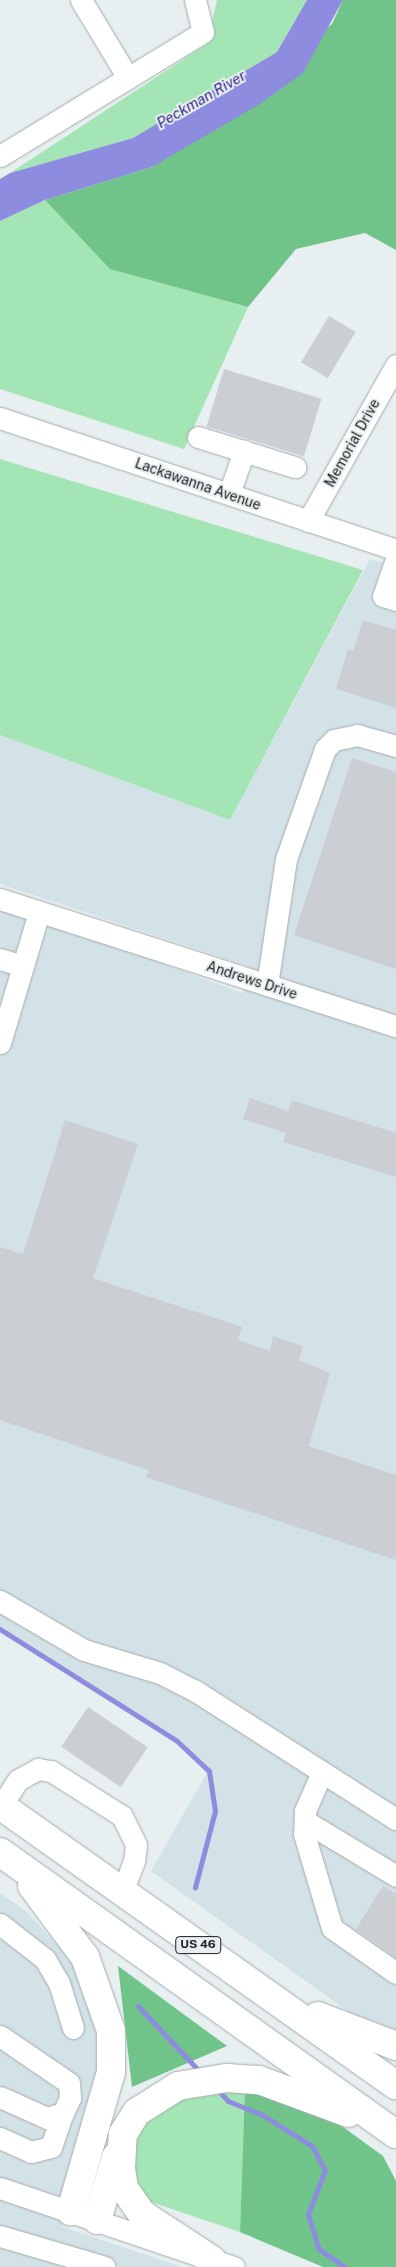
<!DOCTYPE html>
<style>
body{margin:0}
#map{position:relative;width:396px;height:2267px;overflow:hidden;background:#e8eff1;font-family:"Public Sans",sans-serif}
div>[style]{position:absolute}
.built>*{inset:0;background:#d3e2e7}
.green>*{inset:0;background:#a4e5b5}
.forest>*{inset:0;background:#70c489}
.water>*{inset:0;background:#8e8cde}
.stream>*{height:5px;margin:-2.5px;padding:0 2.5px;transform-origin:2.5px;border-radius:2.5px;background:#8e8cde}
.building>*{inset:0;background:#cbcfd4;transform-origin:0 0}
.roads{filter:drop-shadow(0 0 1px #a5acae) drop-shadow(0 0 1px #a5acae)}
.minor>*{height:21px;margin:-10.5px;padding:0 10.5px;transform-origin:10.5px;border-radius:10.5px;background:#fff}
.highway>*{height:28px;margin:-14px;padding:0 14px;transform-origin:14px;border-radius:14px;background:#fff}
span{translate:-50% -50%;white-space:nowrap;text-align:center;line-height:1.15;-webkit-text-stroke:4px #e8eff1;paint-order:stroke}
.shield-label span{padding:1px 4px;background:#e8eff1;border:1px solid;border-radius:4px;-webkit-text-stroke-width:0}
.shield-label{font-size:12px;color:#1c1e1f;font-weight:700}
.street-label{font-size:14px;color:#1c1e1f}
.water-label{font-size:15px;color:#352382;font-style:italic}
</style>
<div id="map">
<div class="built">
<i style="clip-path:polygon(370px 559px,396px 567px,396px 2030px,349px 2012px,151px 1871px,208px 1771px,177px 1741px,0 1629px,0 903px,242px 993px,251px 967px,0 884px,0 735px,230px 820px)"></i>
<i style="clip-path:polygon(0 1893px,26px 1911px,75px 1964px,95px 2024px,100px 2083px,72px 2167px,63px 2227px,183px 2267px,0 2267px)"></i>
</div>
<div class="green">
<i style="clip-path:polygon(217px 0,307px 0,277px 52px,133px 138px,10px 173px,207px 44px)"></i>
<i style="clip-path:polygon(45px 200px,111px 269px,248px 307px,184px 449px,0 389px,0 221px)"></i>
<i style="clip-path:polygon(0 459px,363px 570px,230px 820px,0 735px)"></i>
<i style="clip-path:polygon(245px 2088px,240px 2232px,145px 2200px,132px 2180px,126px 2144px,146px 2109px,180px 2094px)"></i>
</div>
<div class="forest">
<i style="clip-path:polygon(343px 0,396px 0,396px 250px,365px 233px,296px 249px,248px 307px,110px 269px,45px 200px,152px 167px,332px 24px)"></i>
<i style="clip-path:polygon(118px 1966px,227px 2046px,132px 2087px)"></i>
<i style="clip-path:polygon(245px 2088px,303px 2098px,383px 2156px,396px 2181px,396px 2267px,323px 2267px,240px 2232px)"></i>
</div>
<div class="water">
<i style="clip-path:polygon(307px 0,343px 0,303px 73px,260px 104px,152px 167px,45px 200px,0 221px,0 179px,10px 173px,133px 138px,277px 52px)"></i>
</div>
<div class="stream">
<i style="left:0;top:1629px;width:209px;rotate:32.3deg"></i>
<i style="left:177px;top:1741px;width:44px;rotate:43.2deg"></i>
<i style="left:209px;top:1771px;width:40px;rotate:81.5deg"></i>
<i style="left:215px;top:1811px;width:79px;rotate:104.7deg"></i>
<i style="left:138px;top:2006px;width:92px;rotate:46.8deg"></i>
<i style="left:217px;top:2089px;width:16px;rotate:47deg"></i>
<i style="left:228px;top:2101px;width:35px;rotate:22deg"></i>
<i style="left:261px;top:2114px;width:60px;rotate:32.1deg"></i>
<i style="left:312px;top:2146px;width:27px;rotate:62deg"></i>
<i style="left:325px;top:2170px;width:47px;rotate:111.1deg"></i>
<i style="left:308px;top:2214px;width:37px;rotate:73deg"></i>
<i style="left:319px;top:2249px;width:32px;rotate:35deg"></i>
</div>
<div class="building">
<i style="left:329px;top:316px;width:31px;height:54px;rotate:31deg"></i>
<i style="left:224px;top:369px;width:102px;height:60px;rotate:17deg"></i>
<i style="clip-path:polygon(363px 620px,396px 630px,396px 708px,336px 689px,348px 649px,353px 651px)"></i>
<i style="clip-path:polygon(352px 758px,396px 772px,396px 969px,294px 935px)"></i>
<i style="clip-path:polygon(250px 1098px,288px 1111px,292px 1100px,396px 1133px,396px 1177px,283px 1142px,286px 1133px,243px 1119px)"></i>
<i style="clip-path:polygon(65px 1120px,138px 1144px,93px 1278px,242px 1327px,238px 1340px,270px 1351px,273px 1336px,303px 1346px,299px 1360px,330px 1373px,309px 1446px,396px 1475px,396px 1560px,146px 1477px,149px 1470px,0 1420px,0 1247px,23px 1254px)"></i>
<i style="left:88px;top:1707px;width:72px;height:48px;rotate:34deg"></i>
<i style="clip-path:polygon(383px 1886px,396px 1894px,396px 1958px,356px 1929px)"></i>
</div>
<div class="roads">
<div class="minor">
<i style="left:81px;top:0;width:91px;rotate:58.9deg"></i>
<i style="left:0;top:156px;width:238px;rotate:-31.4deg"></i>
<i style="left:203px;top:32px;width:33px;rotate:-104deg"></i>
<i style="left:0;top:418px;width:417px;rotate:18.4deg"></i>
<i style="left:198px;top:437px;width:102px;rotate:17.2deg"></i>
<i style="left:229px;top:494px;width:46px;rotate:-70.8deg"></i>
<i style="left:308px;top:521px;width:179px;rotate:-60.6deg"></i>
<i style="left:396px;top:559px;width:39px;rotate:109deg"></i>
<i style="left:383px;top:596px;width:14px;rotate:17deg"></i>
<i style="left:0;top:899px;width:416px;rotate:17.8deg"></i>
<i style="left:0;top:959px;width:24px;rotate:17deg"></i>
<i style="left:267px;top:985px;width:127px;rotate:-81.4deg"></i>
<i style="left:286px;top:859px;width:117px;rotate:-70.5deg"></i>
<i style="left:325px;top:749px;width:13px;rotate:-45deg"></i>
<i style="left:334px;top:740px;width:24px;rotate:-12deg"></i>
<i style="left:357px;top:735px;width:41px;rotate:15.8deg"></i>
<i style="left:0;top:1043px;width:137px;rotate:-73.4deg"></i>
<i style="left:0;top:1601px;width:97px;rotate:30.3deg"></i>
<i style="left:84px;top:1650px;width:79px;rotate:16.8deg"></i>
<i style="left:160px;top:1673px;width:38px;rotate:27deg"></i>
<i style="left:194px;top:1690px;width:240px;rotate:32.6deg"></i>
<i style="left:322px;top:1772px;width:43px;rotate:113.6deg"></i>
<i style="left:305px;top:1811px;width:23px;rotate:92deg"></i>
<i style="left:304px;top:1834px;width:98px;rotate:73.4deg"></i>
<i style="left:332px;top:1928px;width:78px;rotate:35.1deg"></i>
<i style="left:1px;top:1806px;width:31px;rotate:-57deg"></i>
<i style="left:18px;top:1780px;width:23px;rotate:-29deg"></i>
<i style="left:38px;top:1769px;width:13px;rotate:9deg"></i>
<i style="left:51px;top:1771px;width:84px;rotate:32.4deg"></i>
<i style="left:122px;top:1816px;width:32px;rotate:64deg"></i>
<i style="left:136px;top:1845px;width:16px;rotate:97deg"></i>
<i style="left:134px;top:1861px;width:33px;rotate:111deg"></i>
<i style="left:305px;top:1821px;width:106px;rotate:31.1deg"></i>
<i style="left:0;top:1924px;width:57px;rotate:37.9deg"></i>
<i style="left:45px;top:1959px;width:28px;rotate:60deg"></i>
<i style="left:59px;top:1983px;width:47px;rotate:72.7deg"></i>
<i style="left:0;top:2036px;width:83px;rotate:34.3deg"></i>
<i style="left:69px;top:2083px;width:15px;rotate:86deg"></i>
<i style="left:70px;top:2098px;width:17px;rotate:115deg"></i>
<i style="left:63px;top:2113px;width:17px;rotate:163deg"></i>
<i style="left:47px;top:2118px;width:51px;rotate:-155.9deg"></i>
<i style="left:0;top:2138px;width:34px;rotate:24deg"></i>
<i style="left:31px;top:2152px;width:21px;rotate:-14deg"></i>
<i style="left:51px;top:2147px;width:36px;rotate:-71deg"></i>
<i style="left:0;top:2188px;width:247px;rotate:18.7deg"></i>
<i style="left:0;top:2236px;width:109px;rotate:16.4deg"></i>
</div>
<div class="highway">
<i style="left:0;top:1805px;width:485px;rotate:35.3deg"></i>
<i style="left:0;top:1852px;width:486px;rotate:35.5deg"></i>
<i style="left:32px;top:1886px;width:89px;rotate:53.3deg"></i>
<i style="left:85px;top:1957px;width:78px;rotate:70.6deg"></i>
<i style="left:111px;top:2031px;width:41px;rotate:90deg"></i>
<i style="left:111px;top:2072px;width:145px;rotate:106.1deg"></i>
<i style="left:318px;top:2016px;width:84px;rotate:21deg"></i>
<i style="left:97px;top:2220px;width:66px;rotate:-73.2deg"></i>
<i style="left:212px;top:2260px;width:84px;rotate:-146.7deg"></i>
<i style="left:142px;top:2214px;width:32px;rotate:-125deg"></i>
<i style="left:124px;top:2188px;width:20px;rotate:-99deg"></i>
<i style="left:121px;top:2168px;width:34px;rotate:-87deg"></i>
<i style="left:123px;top:2134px;width:26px;rotate:-58deg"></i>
<i style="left:137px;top:2112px;width:49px;rotate:-32.4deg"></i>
<i style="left:178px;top:2086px;width:50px;rotate:-9.3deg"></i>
<i style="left:227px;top:2078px;width:32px;rotate:4deg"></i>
<i style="left:259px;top:2080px;width:95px;rotate:20.3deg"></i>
</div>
</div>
<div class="shield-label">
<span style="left:198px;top:1945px">US 46</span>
</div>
<div class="street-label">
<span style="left:352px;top:443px;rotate:-61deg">Memorial Drive</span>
<span style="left:198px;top:484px;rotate:19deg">Lackawanna Avenue</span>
<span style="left:252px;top:980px;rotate:18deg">Andrews Drive</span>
</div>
<div class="water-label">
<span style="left:201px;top:99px;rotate:-30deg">Peckman River</span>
</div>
</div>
